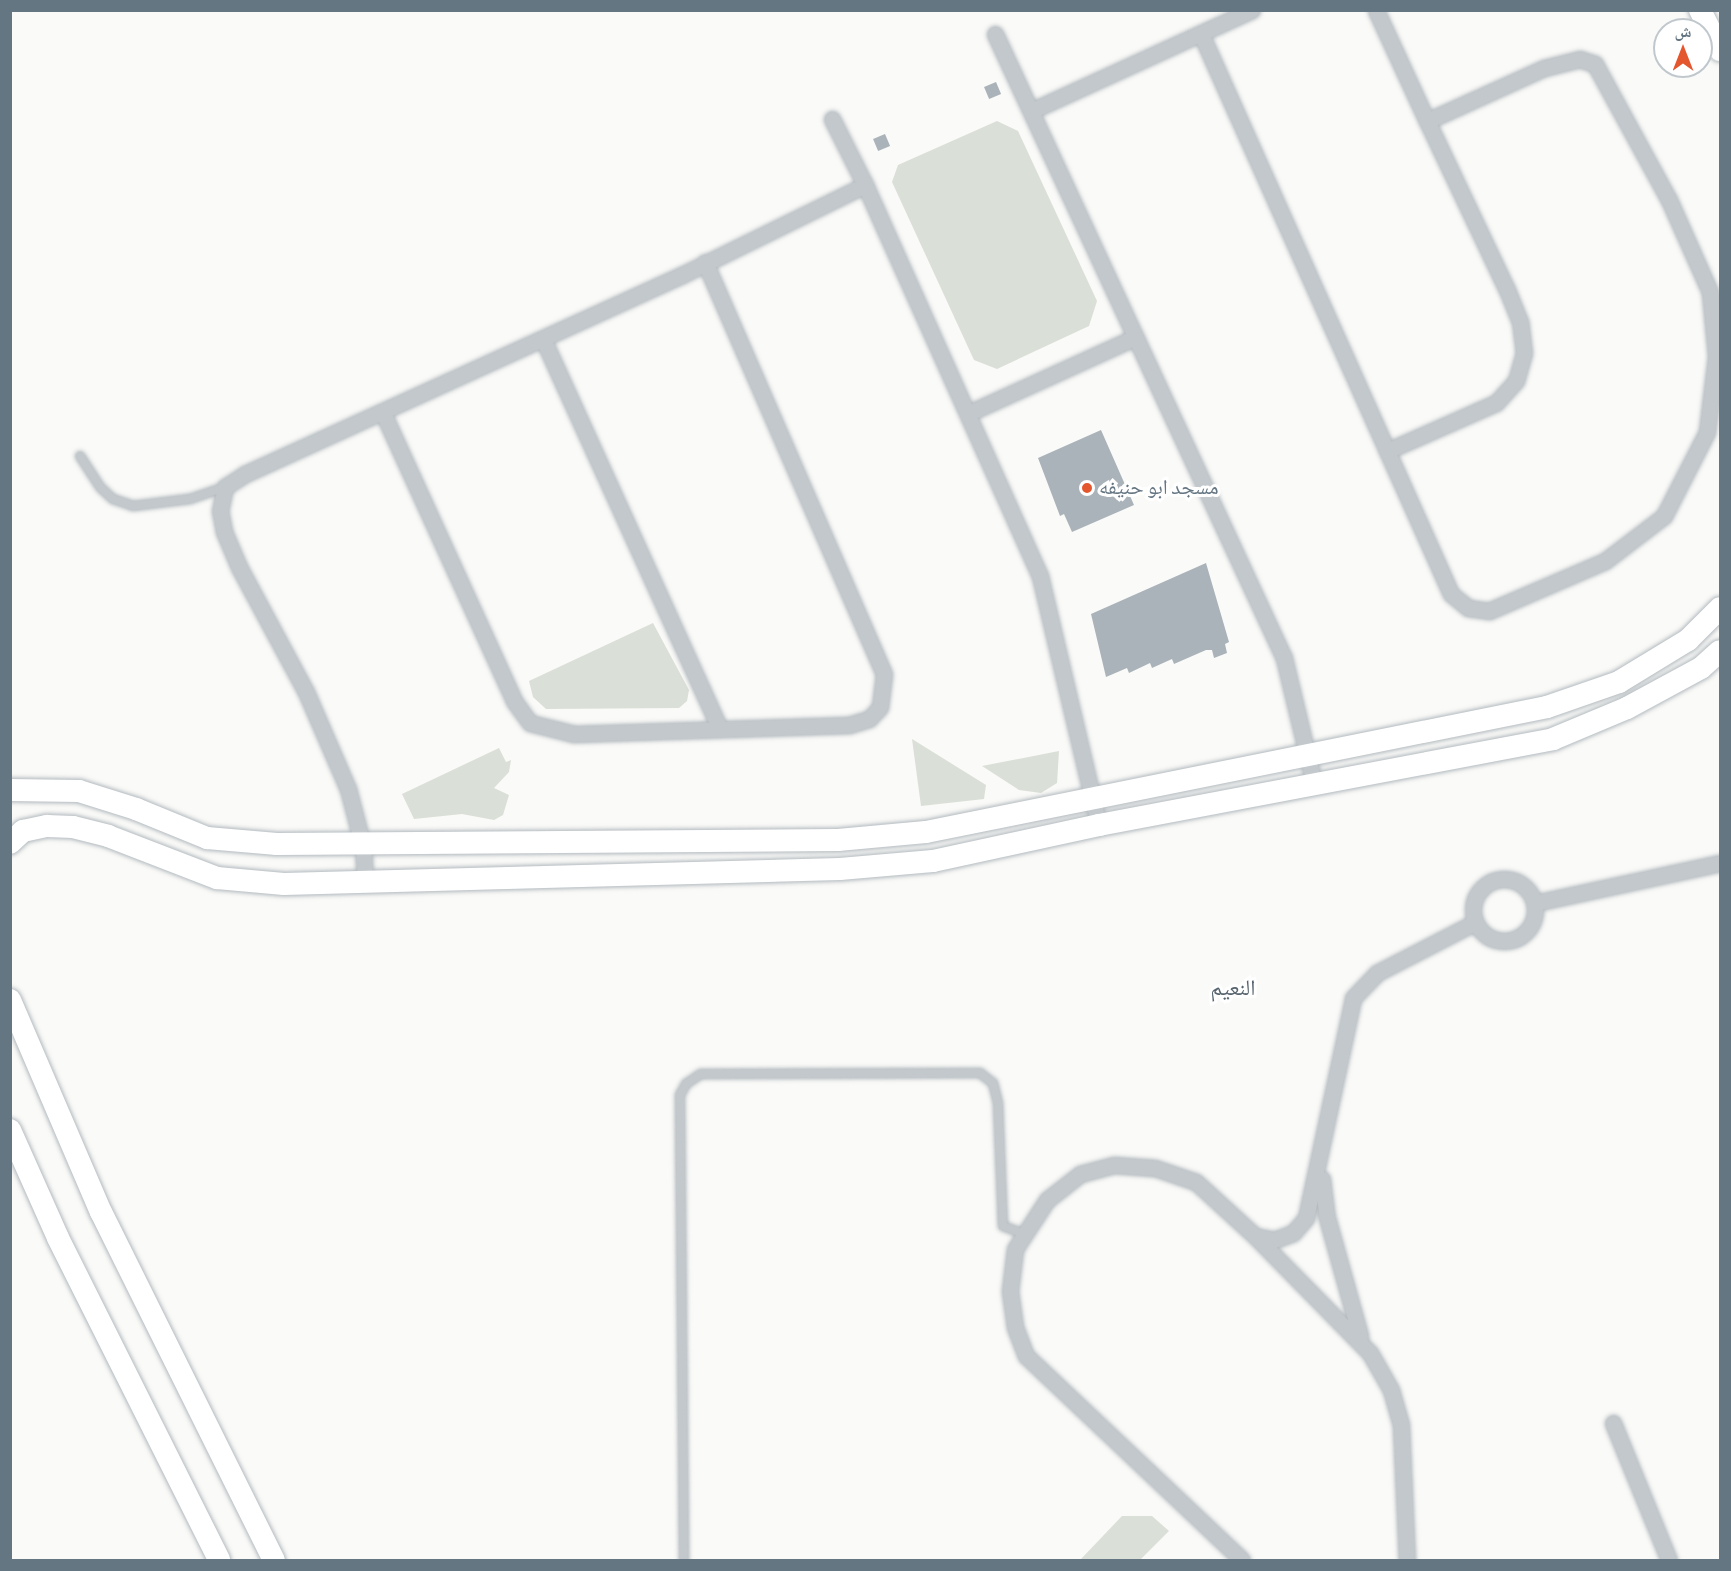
<!DOCTYPE html>
<meta charset="utf-8">
<style>
body{margin:0}
#map{position:relative;width:1731px;height:1571px;overflow:hidden;background:#fafaf8;font-family:"Alegreya Sans","Noto Naskh Arabic",sans-serif}
div>[style]{position:absolute}
.green>*{inset:0;background:#dadfd7}
.building>*{inset:0;background:#aab3b9;transform-origin:0 0}
.roads{filter:drop-shadow(0 0 2px #b3babf) drop-shadow(0 0 2px #b3babf)}
.lane>*{height:8px;margin:-4px;padding:0 4px;transform-origin:4px;border-radius:4px;background:#c3c8cc}
.street>*{height:15px;margin:-7.5px;padding:0 7.5px;transform-origin:7.5px;border-radius:7.5px;background:#c3c8cc}
.street>.ring{margin:-7.5px;padding:0;box-sizing:content-box;background:none;border:15px solid #c3c8cc;border-radius:50%}
.secondary>*{height:22px;margin:-11px;padding:0 11px;transform-origin:11px;border-radius:11px;background:#fff}
.dots>*{width:16px;height:16px;translate:-50% -50%;box-sizing:border-box;border:3px solid #fff;border-radius:50%}
span{translate:-50% -50%;white-space:nowrap;text-align:center;line-height:1.15;-webkit-text-stroke:6px #fff;paint-order:stroke}
.poi-label{font-size:21px;color:#657683}
.left{translate:0 -50%;text-align:left}
.neighbourhood-label{font-size:22px;color:#57646e}
.frame{position:absolute;inset:0;border:12px solid #657683;pointer-events:none}
.north{position:absolute;left:1653px;top:18px;width:60px;height:60px;box-sizing:border-box;background:#fff;border:2px solid #c1c8cd;border-radius:50%;rotate:0deg;font-size:16px;font-weight:700;line-height:24px;text-align:center;color:#657683}
.north::after{content:'';display:block;margin:auto;width:21px;height:27px;background:#e4572e;clip-path:polygon(50% 0,100% 100%,50% 72%,0 100%)}
</style>
<div id="map">
<div class="green">
<i style="clip-path:polygon(997px 121px,1018px 131px,1097px 301px,1089px 326px,997px 369px,974px 360px,892px 182px,898px 165px)"></i>
<i style="clip-path:polygon(653px 623px,689px 690px,687px 701px,679px 708px,546px 709px,533px 697px,529px 681px)"></i>
<i style="clip-path:polygon(912px 739px,986px 785px,984px 799px,921px 806px)"></i>
<i style="clip-path:polygon(499px 748px,506px 762px,511px 760px,509px 772px,494px 788px,509px 795px,503px 815px,494px 820px,462px 814px,414px 819px,402px 794px)"></i>
<i style="clip-path:polygon(1059px 751px,1057px 783px,1041px 793px,1019px 790px,982px 766px)"></i>
<i style="clip-path:polygon(1122px 1516px,1152px 1516px,1169px 1531px,1141px 1559px,1081px 1559px)"></i>
</div>
<div class="building">
<i style="left:996px;top:82px;width:13px;height:13px;rotate:67deg"></i>
<i style="left:885px;top:134px;width:13px;height:13px;rotate:67deg"></i>
<i style="clip-path:polygon(1101px 430px,1134px 505px,1072px 532px,1064px 514px,1060px 516px,1038px 458px)"></i>
<i style="clip-path:polygon(1206px 563px,1229px 642px,1225px 644px,1227px 653px,1214px 658px,1212px 650px,1206px 650px,1174px 664px,1172px 659px,1152px 668px,1150px 663px,1129px 673px,1127px 668px,1106px 677px,1091px 614px)"></i>
</div>
<div class="roads">
<div class="lane">
<i style="left:80px;top:456px;width:38px;rotate:57deg"></i>
<i style="left:101px;top:488px;width:16px;rotate:43deg"></i>
<i style="left:113px;top:499px;width:21px;rotate:19deg"></i>
<i style="left:133px;top:506px;width:57px;rotate:-7deg"></i>
<i style="left:190px;top:499px;width:37px;rotate:-19deg"></i>
<i style="left:684px;top:1560px;width:465px;rotate:-90.5deg"></i>
<i style="left:680px;top:1095px;width:13px;rotate:-61deg"></i>
<i style="left:686px;top:1084px;width:18px;rotate:-34deg"></i>
<i style="left:701px;top:1074px;width:279px;rotate:-0.2deg"></i>
<i style="left:980px;top:1073px;width:16px;rotate:38deg"></i>
<i style="left:993px;top:1083px;width:21px;rotate:76deg"></i>
<i style="left:998px;top:1103px;width:123px;rotate:87.7deg"></i>
<i style="left:1003px;top:1226px;width:22px;rotate:21deg"></i>
</div>
<div class="street">
<i style="left:995px;top:34px;width:688px;rotate:65.15deg"></i>
<i style="left:1284px;top:658px;width:129px;rotate:76.5deg"></i>
<i style="left:1201px;top:34px;width:613px;rotate:65.94deg"></i>
<i style="left:1451px;top:594px;width:22px;rotate:39deg"></i>
<i style="left:1468px;top:608px;width:21px;rotate:8deg"></i>
<i style="left:1489px;top:611px;width:126px;rotate:-23.3deg"></i>
<i style="left:1605px;top:561px;width:74px;rotate:-37.3deg"></i>
<i style="left:1664px;top:516px;width:94px;rotate:-62.9deg"></i>
<i style="left:1707px;top:432px;width:77px;rotate:-83.2deg"></i>
<i style="left:1716px;top:356px;width:64px;rotate:-95.4deg"></i>
<i style="left:1710px;top:292px;width:101px;rotate:-114deg"></i>
<i style="left:1669px;top:200px;width:155px;rotate:-118.6deg"></i>
<i style="left:1595px;top:64px;width:16px;rotate:-162deg"></i>
<i style="left:1580px;top:59px;width:37px;rotate:166deg"></i>
<i style="left:1544px;top:68px;width:128px;rotate:155.6deg"></i>
<i style="left:1427px;top:121px;width:122px;rotate:-114.7deg"></i>
<i style="left:1031px;top:111px;width:243px;rotate:-24.6deg"></i>
<i style="left:832px;top:119px;width:74px;rotate:63.4deg"></i>
<i style="left:543px;top:339px;width:428px;rotate:65.6deg"></i>
<i style="left:383px;top:413px;width:316px;rotate:65.5deg"></i>
<i style="left:514px;top:701px;width:27px;rotate:54deg"></i>
<i style="left:530px;top:723px;width:45px;rotate:14deg"></i>
<i style="left:574px;top:734px;width:275px;rotate:-1.9deg"></i>
<i style="left:849px;top:725px;width:21px;rotate:-17deg"></i>
<i style="left:869px;top:719px;width:16px;rotate:-47deg"></i>
<i style="left:880px;top:707px;width:33px;rotate:-83deg"></i>
<i style="left:884px;top:674px;width:449px;rotate:-113.5deg"></i>
<i style="left:969px;top:413px;width:183px;rotate:-24.5deg"></i>
<i style="left:1387px;top:451px;width:119px;rotate:-23.8deg"></i>
<i style="left:1496px;top:403px;width:30px;rotate:-48deg"></i>
<i style="left:1516px;top:381px;width:29px;rotate:-74deg"></i>
<i style="left:1524px;top:353px;width:31px;rotate:-97deg"></i>
<i style="left:1520px;top:322px;width:35px;rotate:-112deg"></i>
<i style="left:1507px;top:290px;width:187px;rotate:-115.3deg"></i>
<i class="ring" style="left:1473px;top:879px;width:47px;height:47px"></i>
<i style="left:365px;top:882px;width:36px;rotate:-93deg"></i>
<i style="left:363px;top:846px;width:59px;rotate:-104.7deg"></i>
<i style="left:348px;top:789px;width:106px;rotate:-113.4deg"></i>
<i style="left:306px;top:692px;width:142px;rotate:-118.2deg"></i>
<i style="left:239px;top:567px;width:39px;rotate:-113deg"></i>
<i style="left:224px;top:531px;width:20px;rotate:-101deg"></i>
<i style="left:220px;top:511px;width:25px;rotate:-78deg"></i>
<i style="left:225px;top:487px;width:24px;rotate:-33deg"></i>
<i style="left:245px;top:474px;width:480px;rotate:-24.5deg"></i>
<i style="left:682px;top:275px;width:204px;rotate:-26.2deg"></i>
<i style="left:865px;top:185px;width:428px;rotate:65.9deg"></i>
<i style="left:1040px;top:576px;width:256px;rotate:76.7deg"></i>
<i style="left:1535px;top:903px;width:189px;rotate:-12.2deg"></i>
<i style="left:1322px;top:1179px;width:35px;rotate:83deg"></i>
<i style="left:1326px;top:1214px;width:127px;rotate:74.4deg"></i>
<i style="left:1255px;top:1236px;width:19px;rotate:12deg"></i>
<i style="left:1274px;top:1240px;width:20px;rotate:-20deg"></i>
<i style="left:1293px;top:1233px;width:20px;rotate:-49deg"></i>
<i style="left:1306px;top:1218px;width:225px;rotate:-77.9deg"></i>
<i style="left:1353px;top:998px;width:35px;rotate:-46deg"></i>
<i style="left:1377px;top:973px;width:111px;rotate:-27.3deg"></i>
<i style="left:1613px;top:1423px;width:148px;rotate:67.8deg"></i>
<i style="left:1242px;top:1560px;width:297px;rotate:-136.6deg"></i>
<i style="left:1026px;top:1356px;width:31px;rotate:-111deg"></i>
<i style="left:1015px;top:1327px;width:36px;rotate:-98deg"></i>
<i style="left:1010px;top:1291px;width:42px;rotate:-83.2deg"></i>
<i style="left:1015px;top:1249px;width:59px;rotate:-56.9deg"></i>
<i style="left:1047px;top:1200px;width:42px;rotate:-38.2deg"></i>
<i style="left:1080px;top:1174px;width:35px;rotate:-15deg"></i>
<i style="left:1114px;top:1165px;width:41px;rotate:4.2deg"></i>
<i style="left:1155px;top:1168px;width:43px;rotate:18.9deg"></i>
<i style="left:1196px;top:1182px;width:80px;rotate:42.5deg"></i>
<i style="left:1255px;top:1236px;width:164px;rotate:45.5deg"></i>
<i style="left:1370px;top:1353px;width:43px;rotate:60.4deg"></i>
<i style="left:1391px;top:1390px;width:36px;rotate:74deg"></i>
<i style="left:1401px;top:1425px;width:135px;rotate:87.5deg"></i>
</div>
<div class="secondary">
<i style="left:1700px;top:10px;width:45px;rotate:63.4deg"></i>
<i style="left:10px;top:790px;width:69px;rotate:0.8deg"></i>
<i style="left:79px;top:791px;width:60px;rotate:17.5deg"></i>
<i style="left:136px;top:809px;width:77px;rotate:22.2deg"></i>
<i style="left:207px;top:838px;width:70px;rotate:4.9deg"></i>
<i style="left:277px;top:844px;width:561px;rotate:-0.41deg"></i>
<i style="left:838px;top:840px;width:88px;rotate:-5.2deg"></i>
<i style="left:926px;top:832px;width:633px;rotate:-11.38deg"></i>
<i style="left:1547px;top:707px;width:76px;rotate:-19.1deg"></i>
<i style="left:1619px;top:682px;width:81px;rotate:-31.3deg"></i>
<i style="left:1688px;top:640px;width:45px;rotate:-45deg"></i>
<i style="left:10px;top:843px;width:18px;rotate:-43deg"></i>
<i style="left:23px;top:831px;width:25px;rotate:-12deg"></i>
<i style="left:47px;top:826px;width:26px;rotate:2deg"></i>
<i style="left:73px;top:827px;width:36px;rotate:14deg"></i>
<i style="left:108px;top:836px;width:117px;rotate:21.1deg"></i>
<i style="left:217px;top:878px;width:67px;rotate:5.1deg"></i>
<i style="left:284px;top:884px;width:556px;rotate:-1.55deg"></i>
<i style="left:840px;top:869px;width:93px;rotate:-4.9deg"></i>
<i style="left:933px;top:861px;width:170px;rotate:-12.2deg"></i>
<i style="left:1099px;top:825px;width:462px;rotate:-10.7deg"></i>
<i style="left:1553px;top:739px;width:80px;rotate:-22.7deg"></i>
<i style="left:1627px;top:708px;width:84px;rotate:-28.4deg"></i>
<i style="left:1701px;top:668px;width:25px;rotate:-42deg"></i>
<i style="left:10px;top:1000px;width:231px;rotate:66.8deg"></i>
<i style="left:101px;top:1212px;width:389px;rotate:63.6deg"></i>
<i style="left:10px;top:1130px;width:118px;rotate:66deg"></i>
<i style="left:58px;top:1238px;width:360px;rotate:63.4deg"></i>
</div>
</div>
<div class="dots">
<i style="left:1087px;top:488px;background:#e4572e"></i>
</div>
<div class="poi-label">
<span class="left" style="left:1099px;top:488px">مسجد ابو حنيفه</span>
</div>
<div class="neighbourhood-label">
<span style="left:1233px;top:989px">النعيم</span>
</div>
<div class="frame"></div>
<div class="north">ش</div>
</div>
